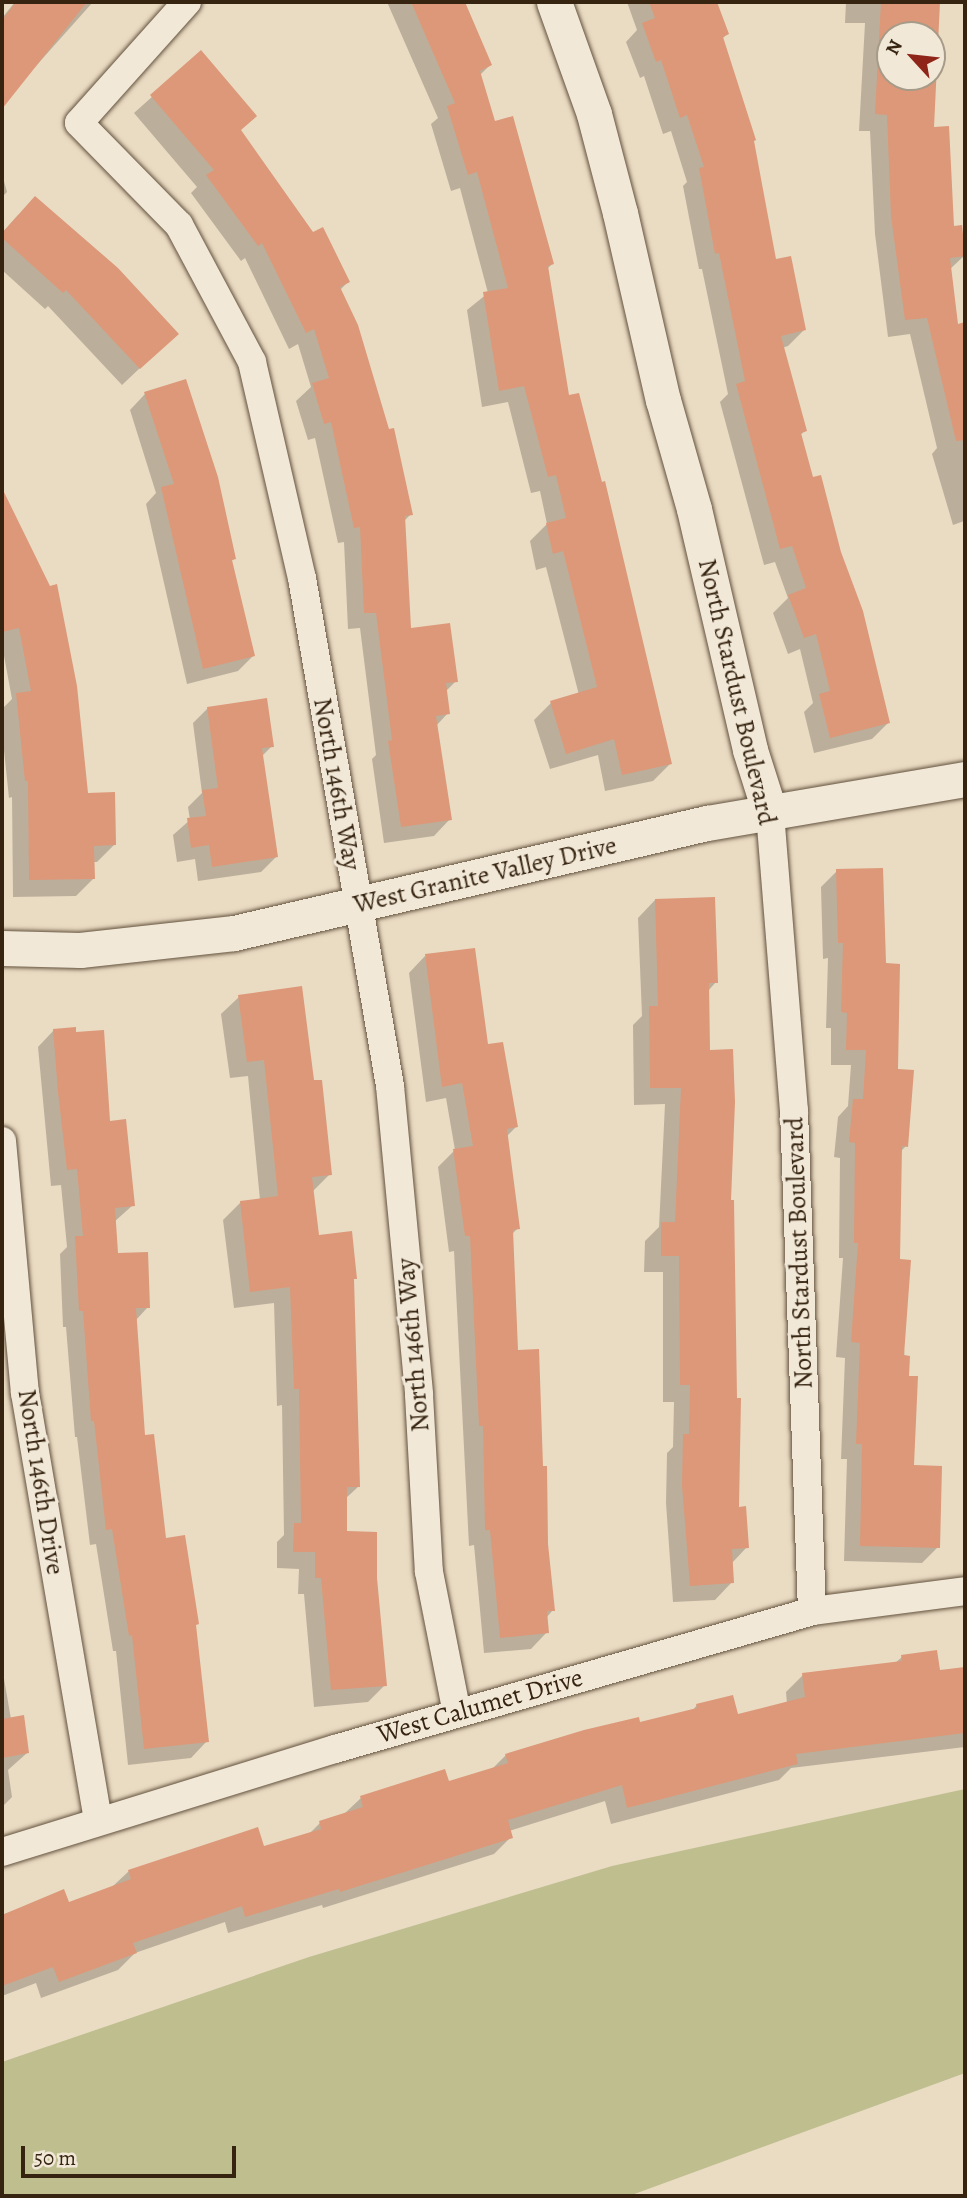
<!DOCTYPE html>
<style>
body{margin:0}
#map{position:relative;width:967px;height:2198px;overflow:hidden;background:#eadbc3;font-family:Alegreya,serif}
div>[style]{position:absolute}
.green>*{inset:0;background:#bfbe8e}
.shadow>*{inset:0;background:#0003}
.building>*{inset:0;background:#dc9878}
.roads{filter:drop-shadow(0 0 2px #63523d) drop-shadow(0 0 2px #63523d)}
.minor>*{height:28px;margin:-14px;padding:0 14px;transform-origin:14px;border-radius:14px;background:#f1e8d8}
.tertiary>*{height:35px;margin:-17.5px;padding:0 17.5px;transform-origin:17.5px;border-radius:17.5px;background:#f1e8d8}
span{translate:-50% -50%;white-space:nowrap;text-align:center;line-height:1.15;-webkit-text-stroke:6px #f1e8d8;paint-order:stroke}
.street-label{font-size:26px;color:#362410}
.frame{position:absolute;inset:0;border:4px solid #362410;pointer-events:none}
.north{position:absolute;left:876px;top:21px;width:70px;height:70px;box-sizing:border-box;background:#f1e8d8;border:2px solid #a69a88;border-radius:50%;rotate:297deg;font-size:19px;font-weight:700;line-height:28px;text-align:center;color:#362410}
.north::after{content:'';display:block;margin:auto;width:24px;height:32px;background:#8f2418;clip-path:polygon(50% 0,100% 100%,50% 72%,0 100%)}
.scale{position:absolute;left:21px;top:2146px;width:215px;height:32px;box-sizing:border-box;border:4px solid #362410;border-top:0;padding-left:9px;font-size:21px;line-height:24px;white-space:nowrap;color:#362410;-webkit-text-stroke:5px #f1e8d8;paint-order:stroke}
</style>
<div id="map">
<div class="green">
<i style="clip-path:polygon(965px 1789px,965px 2073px,629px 2196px,2px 2196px,2px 2062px,309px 1957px,612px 1866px)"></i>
</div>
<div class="shadow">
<i style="clip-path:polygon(15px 2px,93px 2px,2px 104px,2px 18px)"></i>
<i style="clip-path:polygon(387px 2px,463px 2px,490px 65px,479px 76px,494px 124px,552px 264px,547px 269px,567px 398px,670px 764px,653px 781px,605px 791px,598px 755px,550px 769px,534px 720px,551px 703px,579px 695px,546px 567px,536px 570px,530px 541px,547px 524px,540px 491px,531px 493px,508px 402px,482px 407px,467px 310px,488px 293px,460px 188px,451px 191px,431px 124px,438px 118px)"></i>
<i style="clip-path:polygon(627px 2px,715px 2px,727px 34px,722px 39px,752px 141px,775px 261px,804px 330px,788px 346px,782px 348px,805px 431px,799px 436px,889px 722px,872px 739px,814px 753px,804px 712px,813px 703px,800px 649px,788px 654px,773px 613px,788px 598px,775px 562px,764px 565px,720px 402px,728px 394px,702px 269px,699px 269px,683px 186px,687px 182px,671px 131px,663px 134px,644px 76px,640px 78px,626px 42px,637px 30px)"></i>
<i style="clip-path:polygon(evenodd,846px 2px,938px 2px,932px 129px,952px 228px,964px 256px,949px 270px,957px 326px,965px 324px,965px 527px,964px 521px,953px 525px,932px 454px,937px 448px,910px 334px,888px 337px,875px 234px,870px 131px,859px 131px,865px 23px,845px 23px,846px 2px,890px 35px,932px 35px,932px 77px,890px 77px,890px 35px)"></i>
<i style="clip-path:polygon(201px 53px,240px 131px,348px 282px,340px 290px,411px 514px,404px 521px,409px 630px,456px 681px,445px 692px,448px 713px,436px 726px,450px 819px,434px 836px,384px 843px,372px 759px,376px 755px,360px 628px,348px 629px,344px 542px,338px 543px,315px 438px,308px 440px,296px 401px,311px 387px,298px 344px,289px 349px,245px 258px,241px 261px,191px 193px,197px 187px,134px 113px)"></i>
<i style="clip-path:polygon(2px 174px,7px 192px,2px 197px)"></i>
<i style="clip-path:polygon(18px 215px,159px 350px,122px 385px,48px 306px,45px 309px,2px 270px,2px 233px)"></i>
<i style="clip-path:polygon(145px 394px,234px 559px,230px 562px,254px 655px,238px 671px,187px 684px,146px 504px,156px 493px,130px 410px)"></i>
<i style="clip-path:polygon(2px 492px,49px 588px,87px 794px,114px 845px,97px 862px,93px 862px,93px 879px,76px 896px,13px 897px,12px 797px,9px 798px,2px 731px,2px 709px,12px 699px,2px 645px)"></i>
<i style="clip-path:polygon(208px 708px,272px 746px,261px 757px,276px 857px,261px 872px,198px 881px,195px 859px,177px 862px,173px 835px,190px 820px,188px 807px,202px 793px,193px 723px)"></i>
<i style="clip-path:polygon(837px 871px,884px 965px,906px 1146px,900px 1152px,898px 1260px,912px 1467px,938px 1547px,922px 1563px,844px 1561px,847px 1459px,841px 1459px,845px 1358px,836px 1357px,843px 1258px,839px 1258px,840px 1158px,834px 1157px,838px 1117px,848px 1106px,851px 1065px,831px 1065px,831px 1028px,826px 1028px,828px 958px,823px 959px,821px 887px)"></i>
<i style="clip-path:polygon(655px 900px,716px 982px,708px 991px,708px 1052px,729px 1202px,738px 1509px,747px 1547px,731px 1564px,732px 1582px,715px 1600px,673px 1602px,666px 1503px,667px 1453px,673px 1447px,674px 1402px,663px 1402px,663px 1272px,644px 1272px,645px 1241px,659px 1227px,665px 1104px,634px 1105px,633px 1025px,642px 1016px,638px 918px)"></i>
<i style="clip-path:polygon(425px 956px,486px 1046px,516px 1127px,506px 1137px,518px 1228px,511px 1235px,516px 1352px,547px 1544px,553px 1610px,546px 1618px,547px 1632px,531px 1649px,484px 1653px,474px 1545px,469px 1546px,454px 1251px,449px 1252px,438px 1167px,455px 1150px,446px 1098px,426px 1102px,409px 973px)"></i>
<i style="clip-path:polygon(239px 997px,313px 1082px,330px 1174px,312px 1192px,318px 1237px,355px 1278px,352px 1282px,359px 1486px,345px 1499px,345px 1533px,375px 1578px,385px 1685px,368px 1702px,314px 1707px,304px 1594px,298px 1594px,299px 1569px,277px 1568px,277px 1542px,284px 1535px,282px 1405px,277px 1406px,274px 1303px,234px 1308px,223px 1220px,241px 1202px,260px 1200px,248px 1076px,230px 1078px,221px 1014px)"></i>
<i style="clip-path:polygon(54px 1030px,108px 1123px,133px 1205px,114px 1222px,116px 1255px,148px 1307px,135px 1321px,143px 1437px,164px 1540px,194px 1627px,207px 1741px,191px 1758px,128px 1765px,116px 1651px,113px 1651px,96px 1544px,90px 1545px,77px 1437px,75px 1437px,66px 1327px,63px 1327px,60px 1254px,67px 1247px,61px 1185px,51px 1186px,38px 1047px)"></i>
<i style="clip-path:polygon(902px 1657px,938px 1672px,965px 1668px,965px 1747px,791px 1768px,779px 1780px,611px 1824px,605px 1801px,509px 1831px,511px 1837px,494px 1854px,323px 1908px,322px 1905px,228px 1933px,225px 1922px,135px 1953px,118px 1970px,41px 1998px,36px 1983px,2px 1996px,2px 1915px,63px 1892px,67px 1904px,112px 1887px,129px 1871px,263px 1848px,308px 1835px,320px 1823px,343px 1815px,361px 1798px,444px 1772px,448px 1783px,491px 1770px,506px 1755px,692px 1711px,697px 1705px,737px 1717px,787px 1704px,786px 1692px,803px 1675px,894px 1664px)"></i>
<i style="clip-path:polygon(2px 1667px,11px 1719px,27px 1753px,8px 1770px,12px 1797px,2px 1807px)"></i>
</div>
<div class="building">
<i style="clip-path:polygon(16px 2px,87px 2px,2px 109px,2px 20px)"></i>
<i style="clip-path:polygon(411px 2px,465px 2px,492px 65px,480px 71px,495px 121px,513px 116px,554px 264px,548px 266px,569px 395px,579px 393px,602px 482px,605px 481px,672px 764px,622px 775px,614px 739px,566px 754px,550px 701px,597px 687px,563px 551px,553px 554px,546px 523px,566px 518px,556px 475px,548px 477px,524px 386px,499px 391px,483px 292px,508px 288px,477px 172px,468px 175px,447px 106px,455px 103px)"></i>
<i style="clip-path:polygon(649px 2px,717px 2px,729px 34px,723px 37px,756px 140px,754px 141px,776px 259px,791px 256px,806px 330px,781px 336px,807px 431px,801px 433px,813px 477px,821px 475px,841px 552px,863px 611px,890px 723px,830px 738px,819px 694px,830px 691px,816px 634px,804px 638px,788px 595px,806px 588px,792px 546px,780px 549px,736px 384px,745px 381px,719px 253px,715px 254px,699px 168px,704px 167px,687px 115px,680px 118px,661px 60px,656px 62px,642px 23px,655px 18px)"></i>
<i style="clip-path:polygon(evenodd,881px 2px,940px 2px,934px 127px,949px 126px,954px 226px,962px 225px,965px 252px,965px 256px,950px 258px,958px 324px,965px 322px,965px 440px,956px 441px,927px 318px,905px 320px,891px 216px,887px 115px,875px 114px,881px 2px,890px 35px,932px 35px,932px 77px,890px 77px,890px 35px)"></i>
<i style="clip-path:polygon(201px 50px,257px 116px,241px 130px,313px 232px,323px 227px,350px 282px,340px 287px,358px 325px,389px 429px,394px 428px,413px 515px,405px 516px,411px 628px,450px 623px,458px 682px,446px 683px,450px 714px,436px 716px,452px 820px,401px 827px,388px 741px,392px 740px,376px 613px,364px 613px,360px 527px,354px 528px,331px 422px,324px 424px,312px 383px,329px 378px,314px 329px,306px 333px,262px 243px,258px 246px,206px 175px,214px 170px,150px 95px)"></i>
<i style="clip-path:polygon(35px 196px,118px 268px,179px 334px,140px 369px,66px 290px,63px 293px,2px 238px,2px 233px)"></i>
<i style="clip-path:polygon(186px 379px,218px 477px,236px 559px,232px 560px,255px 656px,203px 669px,161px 487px,174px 484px,144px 392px)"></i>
<i style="clip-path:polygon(2px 488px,50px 586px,57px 584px,77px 686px,88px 793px,115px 792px,116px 845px,94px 846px,95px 879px,29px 880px,28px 781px,25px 781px,16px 693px,31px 691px,19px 628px,2px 632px)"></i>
<i style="clip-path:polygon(267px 698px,274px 747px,262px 748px,278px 857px,212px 867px,209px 845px,191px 848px,187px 818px,206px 816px,202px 790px,218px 788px,207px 707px)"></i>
<i style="clip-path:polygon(883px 868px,886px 963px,900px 964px,898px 1069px,914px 1070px,908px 1147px,902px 1146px,900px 1259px,911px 1260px,904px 1355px,910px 1356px,909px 1376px,918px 1376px,914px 1465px,942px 1466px,940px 1548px,860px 1546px,862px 1444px,856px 1444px,860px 1343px,851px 1342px,858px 1243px,854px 1243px,855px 1143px,849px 1142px,853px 1099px,863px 1099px,866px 1050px,846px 1050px,847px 1013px,841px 1012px,843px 943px,838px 943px,836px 869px)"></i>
<i style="clip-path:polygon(715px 897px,718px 983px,709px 983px,710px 1050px,733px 1049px,735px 1102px,731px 1200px,734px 1200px,737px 1398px,741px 1398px,739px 1507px,746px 1506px,749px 1548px,732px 1549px,734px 1583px,690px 1586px,682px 1485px,683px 1434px,689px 1434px,690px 1385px,680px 1385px,679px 1256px,661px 1256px,661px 1222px,675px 1222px,681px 1088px,650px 1088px,649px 1006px,658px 1006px,655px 899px)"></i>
<i style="clip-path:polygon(475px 948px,488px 1044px,503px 1042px,518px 1127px,507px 1129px,520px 1229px,513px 1230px,518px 1350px,539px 1349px,543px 1466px,547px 1466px,548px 1544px,555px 1611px,547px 1611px,549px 1633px,500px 1638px,490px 1530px,485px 1530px,483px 1426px,479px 1426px,470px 1236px,465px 1236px,453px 1149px,473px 1146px,462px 1083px,442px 1087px,425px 954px)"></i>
<i style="clip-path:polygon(302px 986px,314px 1080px,322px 1080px,332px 1175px,312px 1177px,319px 1235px,352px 1231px,357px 1279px,354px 1279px,360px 1487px,347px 1487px,347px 1531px,377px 1532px,377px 1578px,387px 1686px,331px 1690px,321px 1578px,315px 1578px,315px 1552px,293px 1552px,294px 1523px,301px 1523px,299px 1389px,294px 1389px,290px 1287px,250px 1292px,240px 1201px,278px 1196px,264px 1060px,247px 1062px,238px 995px)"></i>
<i style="clip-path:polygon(76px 1027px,76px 1032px,104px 1030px,110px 1121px,126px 1119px,135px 1206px,115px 1208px,118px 1253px,148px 1252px,150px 1308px,136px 1308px,145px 1435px,154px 1434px,166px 1538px,185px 1535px,199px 1624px,196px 1625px,209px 1742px,144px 1749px,132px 1635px,129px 1636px,112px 1529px,106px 1530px,94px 1421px,91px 1421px,83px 1311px,79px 1311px,75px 1236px,83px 1236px,77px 1169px,67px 1170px,58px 1092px,53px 1029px)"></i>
<i style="clip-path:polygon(937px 1650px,940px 1670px,965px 1667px,965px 1733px,796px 1754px,798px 1764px,627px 1808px,622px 1785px,508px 1820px,513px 1838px,340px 1892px,339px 1889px,245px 1917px,242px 1906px,133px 1943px,137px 1953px,59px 1982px,53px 1967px,2px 1986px,2px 1915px,64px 1889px,69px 1902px,131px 1879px,128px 1870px,258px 1827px,264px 1846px,321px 1829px,319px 1821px,363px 1807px,360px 1796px,445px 1769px,449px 1781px,508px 1763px,505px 1754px,584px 1730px,639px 1717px,640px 1722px,697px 1708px,696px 1704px,733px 1695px,738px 1714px,805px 1697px,802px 1673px,902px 1661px,901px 1655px)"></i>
<i style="clip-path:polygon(24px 1715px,29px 1753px,2px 1758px,2px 1719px)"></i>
</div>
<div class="roads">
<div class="minor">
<i style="left:187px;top:2px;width:162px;rotate:131.8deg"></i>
<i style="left:79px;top:123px;width:143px;rotate:45.6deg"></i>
<i style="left:179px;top:225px;width:155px;rotate:61.9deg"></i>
<i style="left:252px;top:362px;width:222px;rotate:77deg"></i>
<i style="left:302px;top:578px;width:516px;rotate:80.17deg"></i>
<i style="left:390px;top:1086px;width:310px;rotate:84.6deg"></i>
<i style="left:419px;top:1395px;width:177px;rotate:86.8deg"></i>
<i style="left:429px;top:1572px;width:144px;rotate:78.8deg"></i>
<i style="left:770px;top:813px;width:299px;rotate:85.4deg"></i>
<i style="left:794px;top:1111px;width:500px;rotate:87.94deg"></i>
<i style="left:2px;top:1141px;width:253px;rotate:84.8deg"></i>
<i style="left:25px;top:1393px;width:434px;rotate:80.3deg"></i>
<i style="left:2px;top:1852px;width:349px;rotate:-17.2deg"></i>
<i style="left:335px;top:1749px;width:497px;rotate:-16.1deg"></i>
<i style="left:812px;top:1611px;width:154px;rotate:-7.4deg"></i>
</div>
<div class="tertiary">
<i style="left:554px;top:2px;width:119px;rotate:70.3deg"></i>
<i style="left:594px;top:114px;width:102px;rotate:75.3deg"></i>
<i style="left:620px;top:213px;width:192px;rotate:77.1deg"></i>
<i style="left:663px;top:400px;width:113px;rotate:74.1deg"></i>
<i style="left:694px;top:509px;width:247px;rotate:76.9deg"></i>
<i style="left:750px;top:750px;width:66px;rotate:72.4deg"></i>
<i style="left:2px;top:948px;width:78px;rotate:1.5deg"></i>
<i style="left:80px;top:950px;width:155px;rotate:-6.3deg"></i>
<i style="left:234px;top:933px;width:486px;rotate:-13.1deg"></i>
<i style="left:707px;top:823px;width:262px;rotate:-9.7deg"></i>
</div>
</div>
<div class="street-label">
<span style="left:737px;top:692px;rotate:77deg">North Stardust Boulevard</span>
<span style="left:337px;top:784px;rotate:80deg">North 146th Way</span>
<span style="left:485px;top:875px;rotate:-13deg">West Granite Valley Drive</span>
<span style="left:799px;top:1253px;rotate:-92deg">North Stardust Boulevard</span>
<span style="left:413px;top:1345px;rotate:-95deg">North 146th Way</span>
<span style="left:41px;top:1482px;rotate:81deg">North 146th Drive</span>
<span style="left:480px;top:1706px;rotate:-16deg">West Calumet Drive</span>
</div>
<div class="frame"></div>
<div class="north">N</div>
<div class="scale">50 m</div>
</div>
